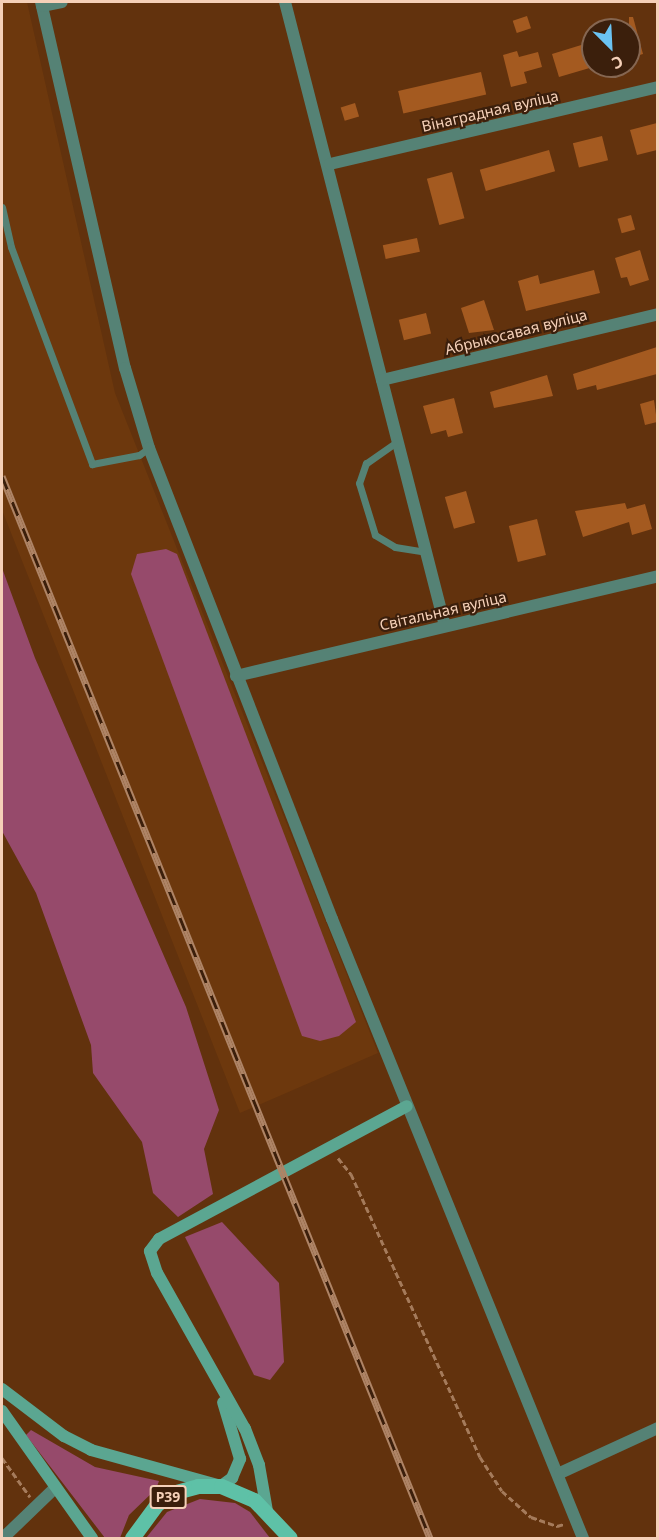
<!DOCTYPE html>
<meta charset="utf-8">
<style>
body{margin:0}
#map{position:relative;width:659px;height:1540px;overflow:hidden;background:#62320d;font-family:"Noto Sans",sans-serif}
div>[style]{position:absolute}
.built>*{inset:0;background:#6d380d}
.green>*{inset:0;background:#964a6b}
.building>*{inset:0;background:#a45a20;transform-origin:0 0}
.path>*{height:3px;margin-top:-1.5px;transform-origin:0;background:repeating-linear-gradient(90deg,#a57b5b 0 6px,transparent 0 9px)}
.lane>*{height:7px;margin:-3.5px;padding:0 3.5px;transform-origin:3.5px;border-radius:3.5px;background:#558275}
.street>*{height:12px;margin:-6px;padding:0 6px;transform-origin:6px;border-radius:6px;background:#558275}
.secondary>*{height:12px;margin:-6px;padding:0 6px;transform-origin:6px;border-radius:6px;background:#5ba691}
.primary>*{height:15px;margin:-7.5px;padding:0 7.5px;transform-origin:7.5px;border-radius:7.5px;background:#5ec1a7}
.rail>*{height:7px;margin-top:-3.5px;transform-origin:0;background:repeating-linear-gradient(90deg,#3b1f0c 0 14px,#ae8466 0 28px);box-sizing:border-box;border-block:2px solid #ae8466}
span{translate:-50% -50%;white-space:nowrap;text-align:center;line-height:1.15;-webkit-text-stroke:4.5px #3b1f0c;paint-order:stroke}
.shield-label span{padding:2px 4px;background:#3b1f0c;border:2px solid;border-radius:4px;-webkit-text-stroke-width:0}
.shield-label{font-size:14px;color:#f5d0b8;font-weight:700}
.street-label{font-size:15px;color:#f5d0b8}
.frame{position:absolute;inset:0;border:3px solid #f5d0b8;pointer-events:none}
.north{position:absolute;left:581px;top:18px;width:60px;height:60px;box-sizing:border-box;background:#3b1f0c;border:2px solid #856651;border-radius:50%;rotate:156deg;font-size:16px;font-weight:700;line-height:24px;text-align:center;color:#f5d0b8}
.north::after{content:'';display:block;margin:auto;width:21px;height:27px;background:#6bc3f2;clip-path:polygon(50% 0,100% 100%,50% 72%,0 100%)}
</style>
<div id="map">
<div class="built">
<i style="clip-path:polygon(2px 2px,27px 2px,115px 393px,378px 1053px,240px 1113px,2px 510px)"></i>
</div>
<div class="green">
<i style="clip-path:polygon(166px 549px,177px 554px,356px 1022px,339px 1036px,320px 1041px,302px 1036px,131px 574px,137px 554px)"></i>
<i style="clip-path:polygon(2px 568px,35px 658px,186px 1007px,219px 1110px,204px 1149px,213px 1194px,178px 1217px,153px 1193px,142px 1142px,93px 1073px,91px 1045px,36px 893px,2px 831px)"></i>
<i style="clip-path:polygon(222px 1222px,279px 1283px,284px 1362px,270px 1380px,254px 1375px,185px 1237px)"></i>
<i style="clip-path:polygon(31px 1430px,95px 1467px,159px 1481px,156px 1489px,129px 1515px,120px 1538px,105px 1538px,26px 1435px)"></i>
<i style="clip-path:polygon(200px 1499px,235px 1503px,250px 1512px,270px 1538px,146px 1538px,167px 1512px)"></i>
</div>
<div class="building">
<i style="left:527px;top:16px;width:13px;height:15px;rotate:72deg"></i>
<i style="clip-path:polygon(629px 17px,633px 17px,643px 54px,629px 58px)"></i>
<i style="clip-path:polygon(591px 42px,593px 67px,559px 77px,552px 54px)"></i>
<i style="clip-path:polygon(517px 51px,519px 57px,538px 52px,542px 67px,524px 72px,527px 83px,511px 87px,503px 55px)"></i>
<i style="left:481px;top:72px;width:23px;height:85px;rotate:77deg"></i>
<i style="left:355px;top:103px;width:14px;height:15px;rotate:73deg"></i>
<i style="clip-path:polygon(657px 123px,657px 150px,637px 155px,630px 130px)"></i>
<i style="left:602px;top:136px;width:25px;height:30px;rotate:76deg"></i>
<i style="left:549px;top:150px;width:22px;height:72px;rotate:74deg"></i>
<i style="left:452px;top:172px;width:48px;height:26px;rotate:75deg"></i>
<i style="left:631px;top:215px;width:15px;height:14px;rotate:74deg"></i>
<i style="left:417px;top:238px;width:14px;height:35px;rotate:78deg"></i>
<i style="clip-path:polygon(640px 250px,649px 280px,630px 286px,627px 277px,621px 278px,615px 258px)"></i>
<i style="clip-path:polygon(594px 270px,600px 293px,526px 311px,518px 281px,538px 275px,540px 284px)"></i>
<i style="clip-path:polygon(484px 300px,494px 330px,469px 333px,461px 308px)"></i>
<i style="left:426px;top:313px;width:21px;height:28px;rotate:76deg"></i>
<i style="clip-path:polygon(657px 347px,657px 374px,597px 390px,596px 385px,577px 390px,573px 374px)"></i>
<i style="clip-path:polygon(547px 375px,553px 396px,494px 408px,490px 392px)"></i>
<i style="clip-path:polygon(454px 398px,463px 433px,448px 437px,446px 430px,431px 434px,423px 406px)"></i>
<i style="clip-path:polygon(654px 400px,657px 422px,645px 425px,640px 404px)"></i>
<i style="left:466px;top:491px;width:33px;height:22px;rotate:74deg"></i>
<i style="clip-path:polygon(625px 503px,627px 509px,645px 504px,652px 529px,632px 535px,629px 522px,583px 537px,575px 511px)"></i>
<i style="left:537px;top:519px;width:37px;height:29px;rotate:76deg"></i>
</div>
<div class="path">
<i style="left:338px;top:1158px;width:21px;rotate:51deg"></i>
<i style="left:351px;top:1174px;width:311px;rotate:65.5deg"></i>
<i style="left:480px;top:1457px;width:40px;rotate:57.1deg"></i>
<i style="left:502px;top:1491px;width:39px;rotate:42deg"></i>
<i style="left:531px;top:1517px;width:28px;rotate:19deg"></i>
<i style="left:557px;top:1526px;width:7px;rotate:-16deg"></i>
<i style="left:2px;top:1458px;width:48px;rotate:54.3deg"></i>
</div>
<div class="lane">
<i style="left:2px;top:207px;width:41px;rotate:77.3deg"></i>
<i style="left:11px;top:247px;width:232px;rotate:69.5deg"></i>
<i style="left:92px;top:464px;width:48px;rotate:-10.8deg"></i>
<i style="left:139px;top:455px;width:12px;rotate:-35deg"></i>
<i style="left:398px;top:441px;width:39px;rotate:145deg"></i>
<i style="left:366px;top:463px;width:21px;rotate:109deg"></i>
<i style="left:359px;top:483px;width:54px;rotate:72.9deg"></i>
<i style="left:375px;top:535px;width:23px;rotate:31deg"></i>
<i style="left:395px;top:547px;width:31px;rotate:9deg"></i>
</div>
<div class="street">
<i style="left:41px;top:2px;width:376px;rotate:77.1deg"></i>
<i style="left:125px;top:368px;width:84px;rotate:73.3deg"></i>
<i style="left:149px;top:448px;width:505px;rotate:68.77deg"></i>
<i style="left:332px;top:919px;width:668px;rotate:67.93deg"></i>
<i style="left:285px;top:2px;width:644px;rotate:75.62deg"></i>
<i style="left:42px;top:6px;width:20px;rotate:-11deg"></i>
<i style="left:330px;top:164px;width:337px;rotate:-13.2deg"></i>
<i style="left:382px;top:380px;width:284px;rotate:-13.4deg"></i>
<i style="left:236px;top:676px;width:434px;rotate:-13.3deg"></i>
<i style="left:560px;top:1473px;width:108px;rotate:-24.7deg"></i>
<i style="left:3px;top:1538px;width:71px;rotate:-43.9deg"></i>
</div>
<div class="secondary">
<i style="left:2px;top:1389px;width:78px;rotate:37.2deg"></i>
<i style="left:64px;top:1436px;width:30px;rotate:27deg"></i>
<i style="left:91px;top:1450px;width:135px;rotate:15.5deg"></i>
<i style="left:221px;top:1486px;width:14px;rotate:-36deg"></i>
<i style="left:232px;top:1478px;width:21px;rotate:-67deg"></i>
<i style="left:240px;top:1459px;width:59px;rotate:-106.6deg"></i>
<i style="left:2px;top:1411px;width:156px;rotate:54.7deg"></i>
<i style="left:267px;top:1511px;width:47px;rotate:-99.9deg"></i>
<i style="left:259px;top:1465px;width:39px;rotate:-111deg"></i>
<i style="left:245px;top:1429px;width:179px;rotate:-119.4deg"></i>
<i style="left:157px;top:1273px;width:23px;rotate:-108deg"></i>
<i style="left:150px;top:1251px;width:15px;rotate:-53deg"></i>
<i style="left:159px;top:1239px;width:281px;rotate:-28.2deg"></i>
</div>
<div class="primary">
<i style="left:132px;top:1538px;width:42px;rotate:-53.7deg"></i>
<i style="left:157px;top:1504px;width:22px;rotate:-32deg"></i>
<i style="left:176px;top:1492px;width:23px;rotate:-15deg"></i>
<i style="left:198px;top:1486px;width:23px"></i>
<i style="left:221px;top:1486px;width:36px;rotate:23deg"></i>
<i style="left:254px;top:1500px;width:52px;rotate:46.5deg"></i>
</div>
<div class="rail">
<i style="left:2px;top:476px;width:1145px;rotate:68.05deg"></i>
</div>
<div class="shield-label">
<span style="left:168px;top:1497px">Р39</span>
</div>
<div class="street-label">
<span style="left:490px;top:111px;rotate:-13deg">Вінаградная вуліца</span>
<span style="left:516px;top:332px;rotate:-14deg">Абрыкосавая вуліца</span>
<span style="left:443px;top:611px;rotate:-13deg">Світальная вуліца</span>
</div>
<div class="frame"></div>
<div class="north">С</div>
</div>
